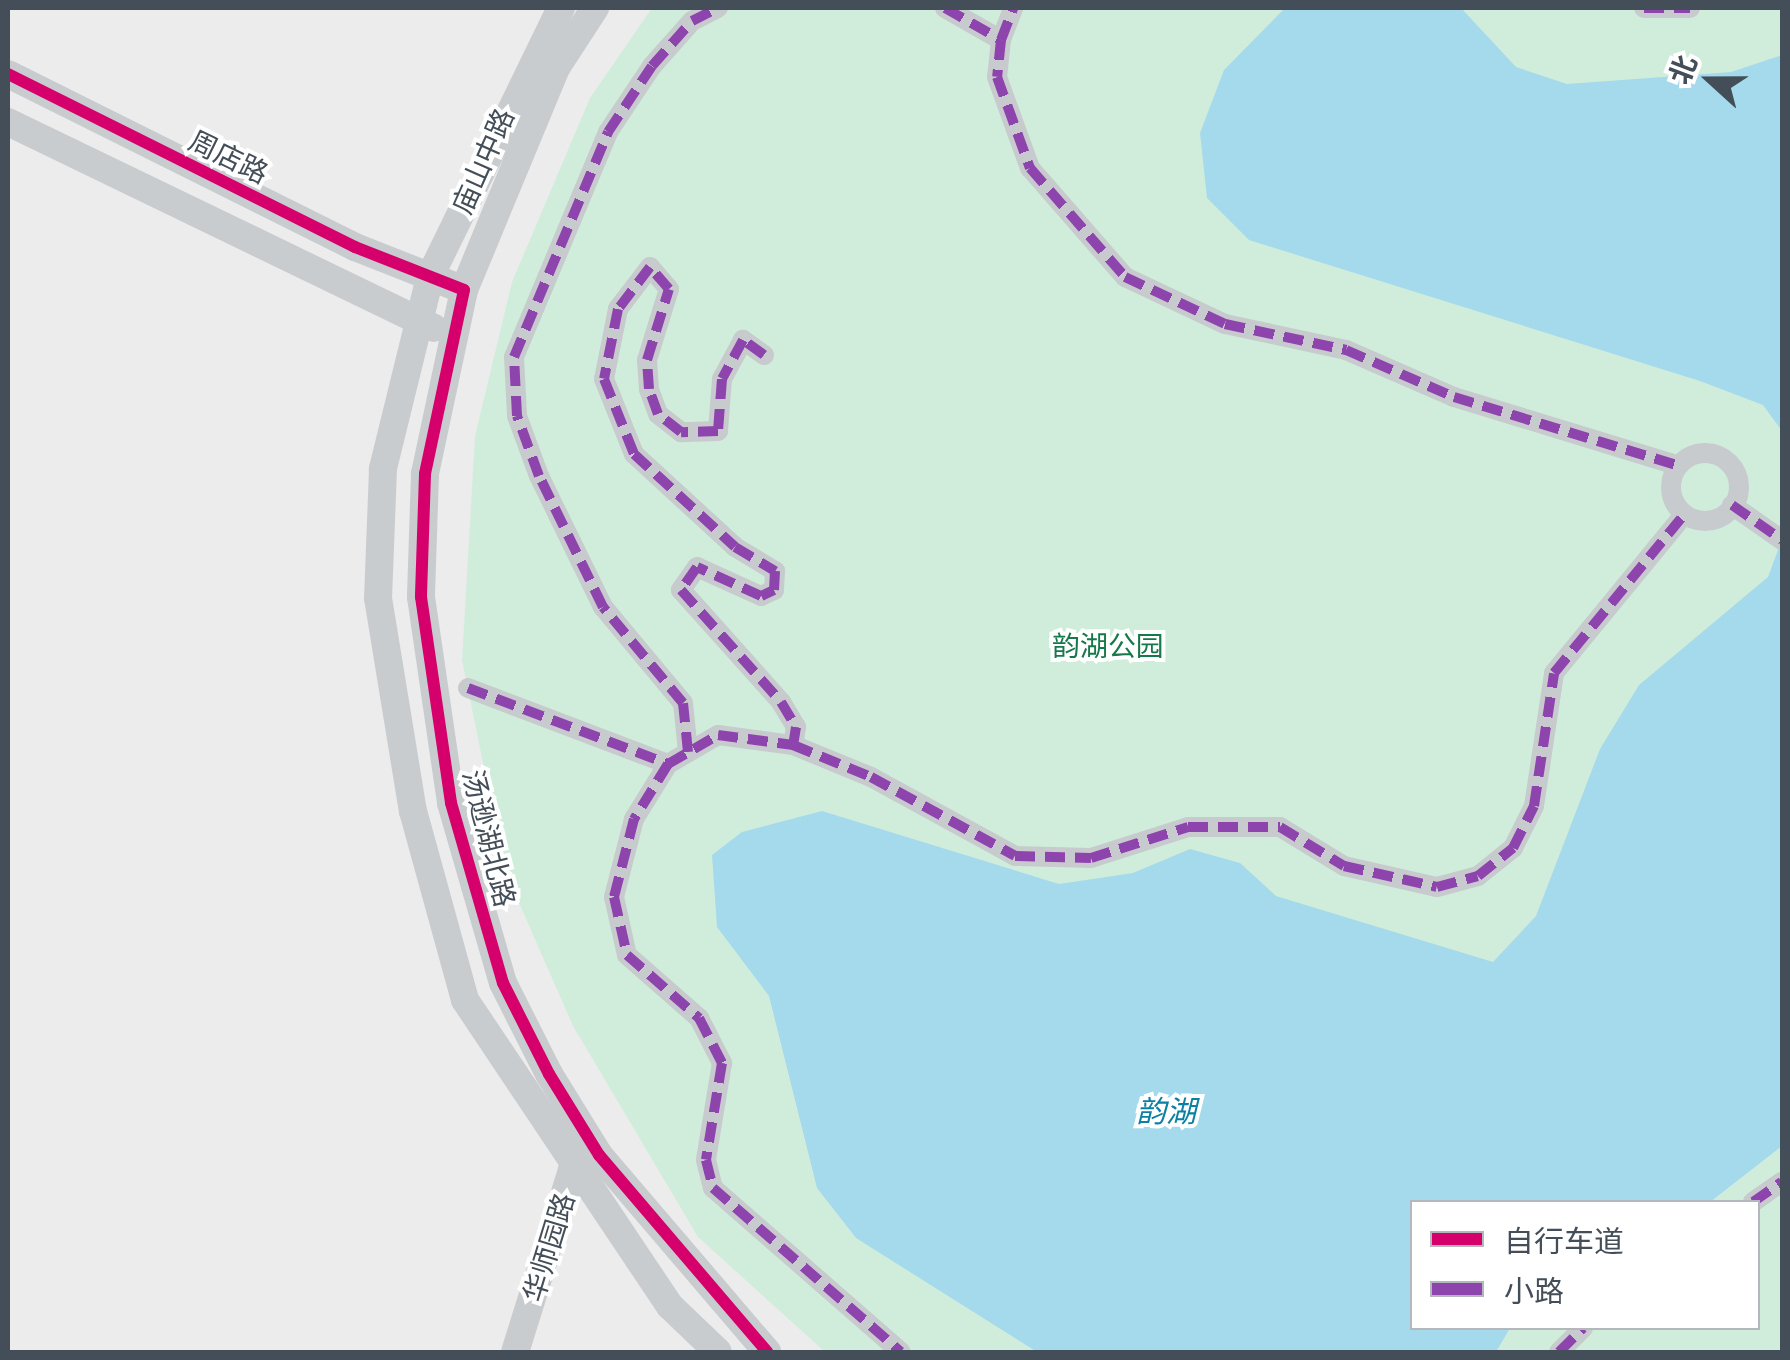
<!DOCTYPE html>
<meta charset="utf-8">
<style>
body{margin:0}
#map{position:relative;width:1790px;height:1360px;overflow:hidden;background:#edecec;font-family:Manrope,"Noto Sans SC",sans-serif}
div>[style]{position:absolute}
.green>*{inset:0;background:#d0eddc}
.water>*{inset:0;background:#a4daeb}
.street>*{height:20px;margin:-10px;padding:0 10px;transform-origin:10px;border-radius:10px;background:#c8cbcd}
.street>.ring{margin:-10px;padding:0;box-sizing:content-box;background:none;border:20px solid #c8cbcd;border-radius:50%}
.secondary>*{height:28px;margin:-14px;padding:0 14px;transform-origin:14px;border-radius:14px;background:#c9cccf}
.quiet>*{height:10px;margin-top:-5px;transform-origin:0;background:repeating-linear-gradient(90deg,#8e44ad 0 20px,transparent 0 30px)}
.cycleway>*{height:12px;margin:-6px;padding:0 6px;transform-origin:6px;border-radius:6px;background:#d6006c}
span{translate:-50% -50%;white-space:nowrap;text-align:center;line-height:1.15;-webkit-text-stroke:8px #fff;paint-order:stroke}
.street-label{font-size:28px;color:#444e59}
.park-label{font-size:28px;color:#16794a}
.water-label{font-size:30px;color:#0c80a4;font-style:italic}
.frame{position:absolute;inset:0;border:10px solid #444e59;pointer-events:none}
.legend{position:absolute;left:1410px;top:1200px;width:350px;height:130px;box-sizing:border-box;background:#fff;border:2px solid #b4b8bd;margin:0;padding:12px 18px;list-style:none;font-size:30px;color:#444e59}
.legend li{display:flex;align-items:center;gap:20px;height:50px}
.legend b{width:50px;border:2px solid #b4b8bd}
.north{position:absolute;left:1660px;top:30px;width:100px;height:100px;-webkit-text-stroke:8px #fff;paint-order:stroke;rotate:291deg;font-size:28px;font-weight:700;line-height:40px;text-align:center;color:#444e59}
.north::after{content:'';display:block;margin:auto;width:35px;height:45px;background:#444e59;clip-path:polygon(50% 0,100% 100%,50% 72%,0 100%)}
</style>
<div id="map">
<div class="green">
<i style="clip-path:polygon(evenodd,652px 8px,1782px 8px,1782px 1352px,825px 1352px,698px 1237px,573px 1026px,505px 871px,462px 660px,475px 436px,512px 282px,590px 98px,652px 8px,1412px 1202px,1758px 1202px,1758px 1328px,1412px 1328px,1412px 1202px)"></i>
</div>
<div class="water">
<i style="clip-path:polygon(1285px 8px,1461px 8px,1516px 67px,1567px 84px,1731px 72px,1782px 55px,1782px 431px,1763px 405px,1700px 381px,1249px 240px,1207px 198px,1200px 133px,1224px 70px)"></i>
<i style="clip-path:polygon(1782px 539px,1782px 1146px,1710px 1202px,1412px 1202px,1412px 1328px,1510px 1328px,1496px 1352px,1037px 1352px,856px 1238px,817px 1188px,769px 996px,717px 927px,712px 855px,742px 832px,822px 811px,1059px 884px,1133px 873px,1190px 849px,1240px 863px,1276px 896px,1493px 962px,1536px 916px,1600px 749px,1639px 685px,1768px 577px)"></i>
</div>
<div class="street">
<i style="left:945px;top:8px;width:64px;rotate:29.7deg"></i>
<i style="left:1001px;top:40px;width:37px;rotate:96deg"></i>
<i style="left:997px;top:77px;width:97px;rotate:70.1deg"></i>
<i style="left:1030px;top:168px;width:145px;rotate:48.9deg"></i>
<i style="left:1125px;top:277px;width:110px;rotate:25.2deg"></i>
<i style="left:1225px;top:324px;width:124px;rotate:12.1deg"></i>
<i style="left:1346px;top:350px;width:118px;rotate:23.5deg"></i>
<i style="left:1454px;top:397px;width:233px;rotate:17deg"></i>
<i style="left:1644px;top:8px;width:46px"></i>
<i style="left:1001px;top:40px;width:34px;rotate:-69deg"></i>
<i style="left:764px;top:355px;width:26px;rotate:-144deg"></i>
<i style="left:743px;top:340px;width:44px;rotate:118.3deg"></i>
<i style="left:722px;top:379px;width:52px;rotate:94.4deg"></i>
<i style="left:718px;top:431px;width:37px;rotate:178deg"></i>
<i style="left:681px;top:432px;width:29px;rotate:-142deg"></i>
<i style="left:658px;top:414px;width:27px;rotate:-110deg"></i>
<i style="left:649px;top:389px;width:29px;rotate:-94deg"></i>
<i style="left:647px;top:360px;width:74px;rotate:-72.8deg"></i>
<i style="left:669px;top:289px;width:29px;rotate:-131deg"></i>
<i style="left:650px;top:267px;width:53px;rotate:127.3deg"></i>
<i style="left:618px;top:309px;width:71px;rotate:101.3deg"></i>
<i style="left:604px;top:379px;width:81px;rotate:68.2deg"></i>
<i style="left:634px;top:454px;width:137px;rotate:42.6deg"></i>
<i style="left:735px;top:547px;width:47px;rotate:31deg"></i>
<i style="left:775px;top:571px;width:19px;rotate:93deg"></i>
<i style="left:774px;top:590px;width:14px;rotate:155deg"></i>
<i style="left:761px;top:596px;width:70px;rotate:-155.6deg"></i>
<i style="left:697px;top:567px;width:28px;rotate:125deg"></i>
<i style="left:681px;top:590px;width:150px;rotate:48.2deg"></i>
<i style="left:781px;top:702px;width:29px;rotate:59deg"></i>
<i style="left:796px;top:727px;width:18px;rotate:99deg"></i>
<i class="ring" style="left:1671px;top:453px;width:48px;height:48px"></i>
<i style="left:1732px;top:505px;width:61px;rotate:35deg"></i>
<i style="left:468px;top:688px;width:214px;rotate:20.8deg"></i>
<i style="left:668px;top:764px;width:58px;rotate:-30.1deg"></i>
<i style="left:718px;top:735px;width:76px;rotate:7.6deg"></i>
<i style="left:793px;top:745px;width:84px;rotate:22.3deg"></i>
<i style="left:871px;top:777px;width:164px;rotate:28.7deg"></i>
<i style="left:1015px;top:856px;width:76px;rotate:1.5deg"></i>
<i style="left:1091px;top:858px;width:102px;rotate:-17.7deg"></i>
<i style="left:1188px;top:827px;width:92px"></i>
<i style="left:1280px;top:827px;width:75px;rotate:31.4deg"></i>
<i style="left:1344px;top:866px;width:95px;rotate:12.7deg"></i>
<i style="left:1437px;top:887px;width:42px;rotate:-15deg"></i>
<i style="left:1478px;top:876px;width:45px;rotate:-38.7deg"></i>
<i style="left:1513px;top:848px;width:47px;rotate:-63.4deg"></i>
<i style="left:1534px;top:806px;width:134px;rotate:-81.4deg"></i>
<i style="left:1554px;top:673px;width:202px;rotate:-50.6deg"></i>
<i style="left:688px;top:752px;width:49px;rotate:-95.8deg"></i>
<i style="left:683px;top:703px;width:125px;rotate:-129.8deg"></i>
<i style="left:603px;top:607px;width:146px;rotate:-116deg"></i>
<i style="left:539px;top:476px;width:64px;rotate:-110.1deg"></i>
<i style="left:517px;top:416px;width:59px;rotate:-92.9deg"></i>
<i style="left:514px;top:357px;width:244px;rotate:-67.3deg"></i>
<i style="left:608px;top:132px;width:79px;rotate:-56.3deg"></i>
<i style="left:652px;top:66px;width:60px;rotate:-48.4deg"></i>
<i style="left:692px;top:21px;width:29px;rotate:-27deg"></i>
<i style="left:668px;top:764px;width:65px;rotate:121.7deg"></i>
<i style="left:634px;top:819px;width:81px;rotate:104.4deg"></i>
<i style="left:614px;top:897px;width:59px;rotate:77.4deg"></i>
<i style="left:627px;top:955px;width:96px;rotate:41.2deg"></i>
<i style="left:699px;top:1018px;width:51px;rotate:62.9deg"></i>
<i style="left:722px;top:1063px;width:98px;rotate:99.4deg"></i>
<i style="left:706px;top:1160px;width:29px;rotate:76deg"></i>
<i style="left:713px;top:1188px;width:249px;rotate:41.1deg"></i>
<i style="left:1753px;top:1202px;width:35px;rotate:-35deg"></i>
<i style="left:1559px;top:1352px;width:34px;rotate:-45deg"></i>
</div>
<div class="secondary">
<i style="left:561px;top:8px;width:299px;rotate:116deg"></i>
<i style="left:430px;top:277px;width:198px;rotate:103.8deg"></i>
<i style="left:383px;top:469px;width:129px;rotate:92.2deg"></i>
<i style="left:378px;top:598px;width:216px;rotate:80.7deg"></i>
<i style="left:413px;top:811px;width:196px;rotate:74.6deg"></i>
<i style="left:465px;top:1000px;width:368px;rotate:56.2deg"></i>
<i style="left:670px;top:1306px;width:66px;rotate:43.8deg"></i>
<i style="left:8px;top:74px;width:388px;rotate:26.5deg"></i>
<i style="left:355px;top:247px;width:117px;rotate:21.5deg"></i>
<i style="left:464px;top:290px;width:188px;rotate:102deg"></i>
<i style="left:425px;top:474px;width:123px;rotate:91.9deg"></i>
<i style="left:421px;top:597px;width:208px;rotate:81.7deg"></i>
<i style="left:451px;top:803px;width:187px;rotate:73.9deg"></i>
<i style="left:503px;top:983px;width:102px;rotate:63.2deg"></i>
<i style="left:549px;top:1074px;width:95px;rotate:58.3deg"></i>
<i style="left:599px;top:1155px;width:259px;rotate:49.5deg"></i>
<i style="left:8px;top:122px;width:473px;rotate:25.8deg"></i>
<i style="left:464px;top:290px;width:240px;rotate:-67.5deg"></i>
<i style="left:556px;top:68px;width:72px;rotate:-57deg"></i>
<i style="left:515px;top:1352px;width:191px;rotate:-72.6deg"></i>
<i style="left:572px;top:1170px;width:13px;rotate:-29deg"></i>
</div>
<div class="quiet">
<i style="left:945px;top:8px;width:64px;rotate:29.7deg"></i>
<i style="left:1001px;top:40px;width:37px;rotate:96deg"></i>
<i style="left:997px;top:77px;width:97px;rotate:70.1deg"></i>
<i style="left:1030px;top:168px;width:145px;rotate:48.9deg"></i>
<i style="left:1125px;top:277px;width:110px;rotate:25.2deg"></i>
<i style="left:1225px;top:324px;width:124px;rotate:12.1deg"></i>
<i style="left:1346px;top:350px;width:118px;rotate:23.5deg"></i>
<i style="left:1454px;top:397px;width:233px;rotate:17deg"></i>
<i style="left:1644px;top:8px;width:46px"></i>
<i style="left:1001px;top:40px;width:34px;rotate:-69deg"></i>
<i style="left:764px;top:355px;width:26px;rotate:-144deg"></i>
<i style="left:743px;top:340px;width:44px;rotate:118.3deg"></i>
<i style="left:722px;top:379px;width:52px;rotate:94.4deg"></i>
<i style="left:718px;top:431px;width:37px;rotate:178deg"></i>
<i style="left:681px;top:432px;width:29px;rotate:-142deg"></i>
<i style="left:658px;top:414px;width:27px;rotate:-110deg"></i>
<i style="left:649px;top:389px;width:29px;rotate:-94deg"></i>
<i style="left:647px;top:360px;width:74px;rotate:-72.8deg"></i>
<i style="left:669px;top:289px;width:29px;rotate:-131deg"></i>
<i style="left:650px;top:267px;width:53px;rotate:127.3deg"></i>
<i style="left:618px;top:309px;width:71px;rotate:101.3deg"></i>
<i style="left:604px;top:379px;width:81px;rotate:68.2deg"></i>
<i style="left:634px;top:454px;width:137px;rotate:42.6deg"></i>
<i style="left:735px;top:547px;width:47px;rotate:31deg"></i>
<i style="left:775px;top:571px;width:19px;rotate:93deg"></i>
<i style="left:774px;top:590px;width:14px;rotate:155deg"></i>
<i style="left:761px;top:596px;width:70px;rotate:-155.6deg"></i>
<i style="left:697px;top:567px;width:28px;rotate:125deg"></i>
<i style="left:681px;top:590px;width:150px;rotate:48.2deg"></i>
<i style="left:781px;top:702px;width:29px;rotate:59deg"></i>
<i style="left:796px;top:727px;width:18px;rotate:99deg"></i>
<i style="left:1732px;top:505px;width:61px;rotate:35deg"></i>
<i style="left:468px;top:688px;width:214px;rotate:20.8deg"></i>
<i style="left:668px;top:764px;width:58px;rotate:-30.1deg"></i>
<i style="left:718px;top:735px;width:76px;rotate:7.6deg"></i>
<i style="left:793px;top:745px;width:84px;rotate:22.3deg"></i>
<i style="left:871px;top:777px;width:164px;rotate:28.7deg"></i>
<i style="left:1015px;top:856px;width:76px;rotate:1.5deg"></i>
<i style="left:1091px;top:858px;width:102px;rotate:-17.7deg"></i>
<i style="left:1188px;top:827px;width:92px"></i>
<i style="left:1280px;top:827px;width:75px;rotate:31.4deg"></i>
<i style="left:1344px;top:866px;width:95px;rotate:12.7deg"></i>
<i style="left:1437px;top:887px;width:42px;rotate:-15deg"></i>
<i style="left:1478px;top:876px;width:45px;rotate:-38.7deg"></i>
<i style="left:1513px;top:848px;width:47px;rotate:-63.4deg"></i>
<i style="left:1534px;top:806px;width:134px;rotate:-81.4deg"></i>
<i style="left:1554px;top:673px;width:202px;rotate:-50.6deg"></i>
<i style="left:688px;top:752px;width:49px;rotate:-95.8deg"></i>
<i style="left:683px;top:703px;width:125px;rotate:-129.8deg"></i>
<i style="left:603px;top:607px;width:146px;rotate:-116deg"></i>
<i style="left:539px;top:476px;width:64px;rotate:-110.1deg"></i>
<i style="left:517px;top:416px;width:59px;rotate:-92.9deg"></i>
<i style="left:514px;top:357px;width:244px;rotate:-67.3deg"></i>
<i style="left:608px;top:132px;width:79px;rotate:-56.3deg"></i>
<i style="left:652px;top:66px;width:60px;rotate:-48.4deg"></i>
<i style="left:692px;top:21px;width:29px;rotate:-27deg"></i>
<i style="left:668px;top:764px;width:65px;rotate:121.7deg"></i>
<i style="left:634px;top:819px;width:81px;rotate:104.4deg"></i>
<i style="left:614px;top:897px;width:59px;rotate:77.4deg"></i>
<i style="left:627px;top:955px;width:96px;rotate:41.2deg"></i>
<i style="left:699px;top:1018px;width:51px;rotate:62.9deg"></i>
<i style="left:722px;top:1063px;width:98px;rotate:99.4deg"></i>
<i style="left:706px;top:1160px;width:29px;rotate:76deg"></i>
<i style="left:713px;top:1188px;width:249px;rotate:41.1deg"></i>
<i style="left:1753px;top:1202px;width:35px;rotate:-35deg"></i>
<i style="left:1559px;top:1352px;width:34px;rotate:-45deg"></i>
</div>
<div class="cycleway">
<i style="left:8px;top:74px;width:388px;rotate:26.5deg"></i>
<i style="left:355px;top:247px;width:117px;rotate:21.5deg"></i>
<i style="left:464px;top:290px;width:188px;rotate:102deg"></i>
<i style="left:425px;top:474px;width:123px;rotate:91.9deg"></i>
<i style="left:421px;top:597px;width:208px;rotate:81.7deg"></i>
<i style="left:451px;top:803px;width:187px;rotate:73.9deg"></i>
<i style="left:503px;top:983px;width:102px;rotate:63.2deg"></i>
<i style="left:549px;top:1074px;width:95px;rotate:58.3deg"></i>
<i style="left:599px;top:1155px;width:259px;rotate:49.5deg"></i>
</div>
<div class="street-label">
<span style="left:229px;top:156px;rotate:26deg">周店路</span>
<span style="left:482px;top:161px;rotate:-66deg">庙山中路</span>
<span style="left:490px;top:838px;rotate:76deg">汤逊湖北路</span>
<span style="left:548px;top:1247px;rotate:-73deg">华师园路</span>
</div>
<div class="park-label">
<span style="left:1108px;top:645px">韵湖公园</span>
</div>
<div class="water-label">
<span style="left:1166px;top:1111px">韵湖</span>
</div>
<div class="frame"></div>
<ul class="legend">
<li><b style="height:12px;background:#d6006c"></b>自行车道</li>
<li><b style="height:12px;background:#8e44ad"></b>小路</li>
</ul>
<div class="north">北</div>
</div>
